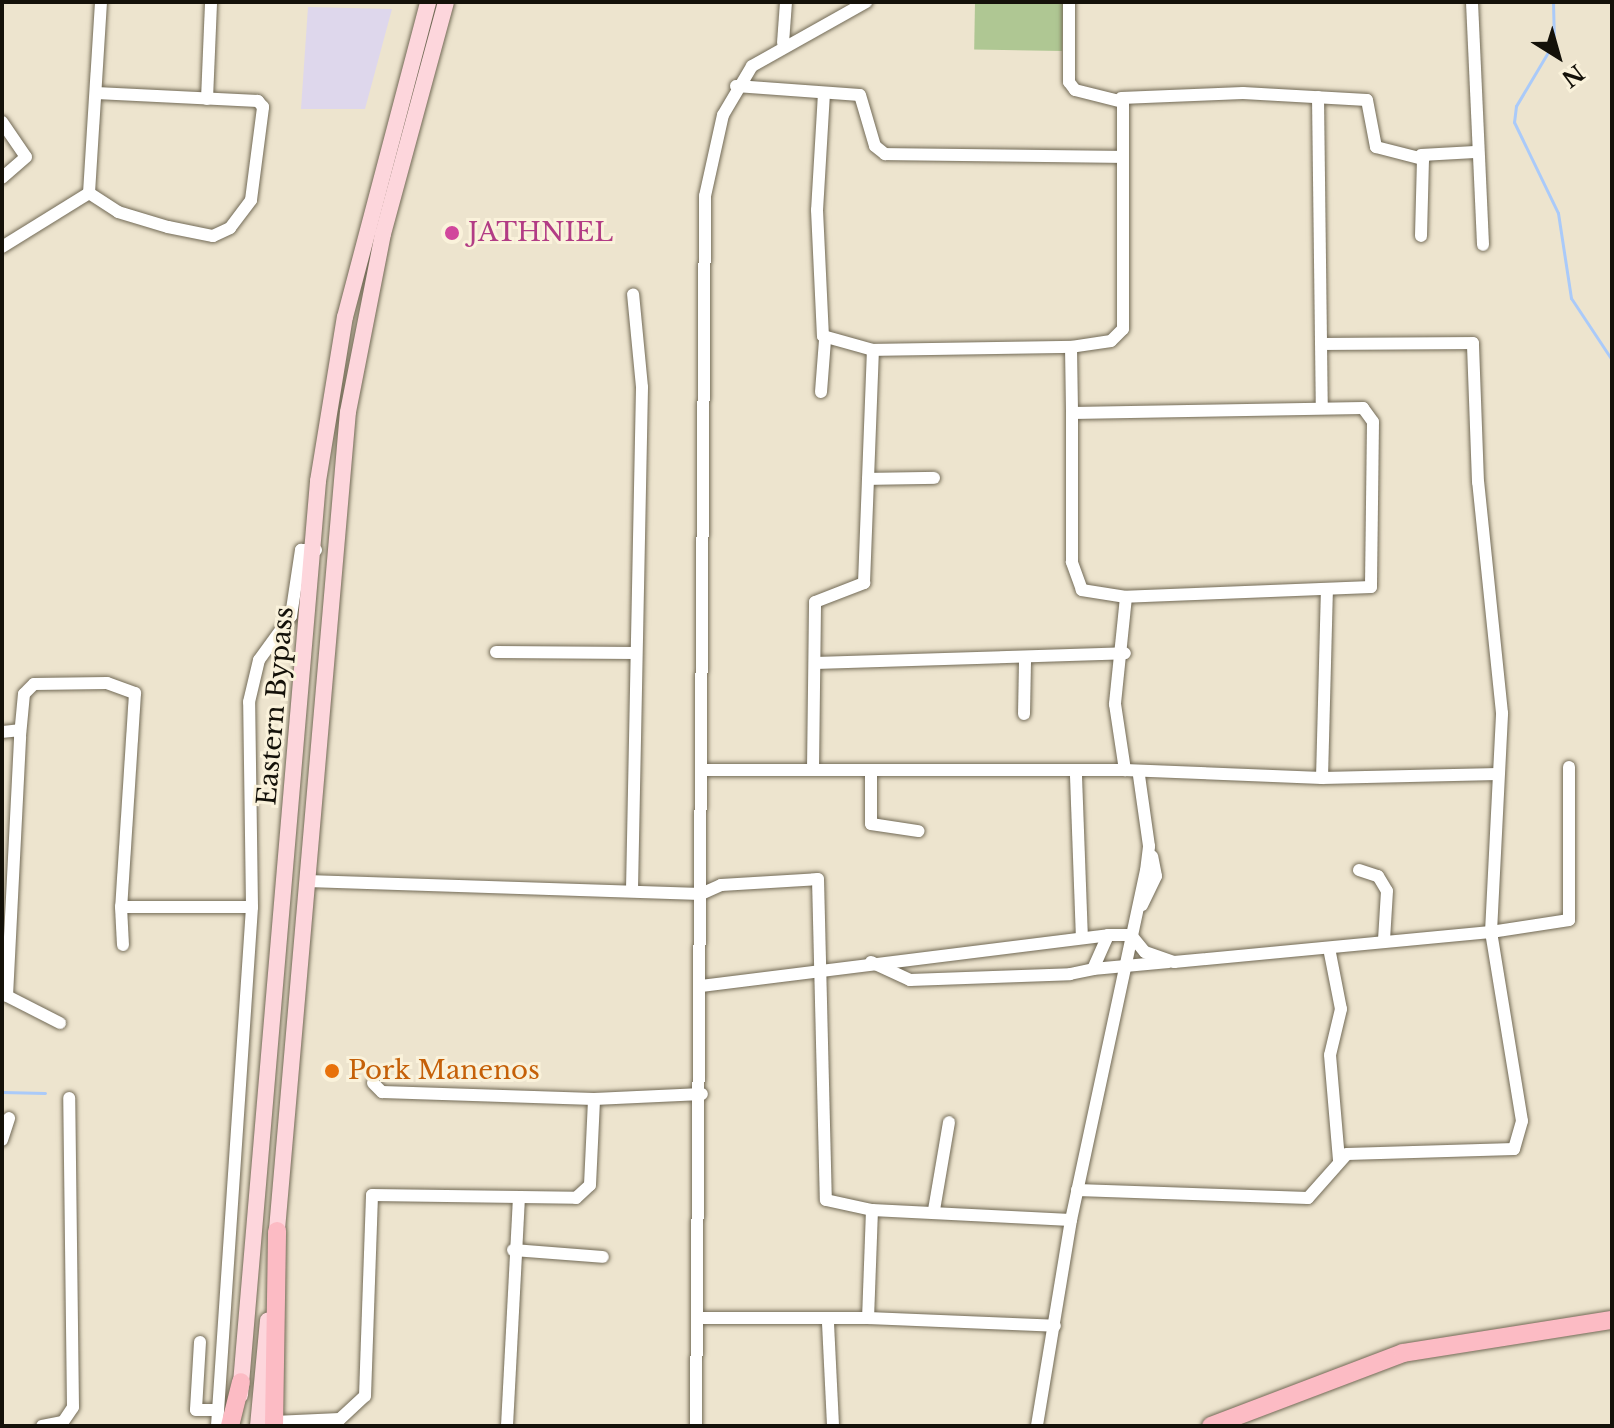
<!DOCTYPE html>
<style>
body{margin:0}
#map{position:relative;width:1614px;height:1428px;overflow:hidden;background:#ede4ce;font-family:"Libre Baskerville",serif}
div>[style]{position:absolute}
.industrial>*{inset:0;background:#ded7ec}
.green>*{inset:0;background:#afc793;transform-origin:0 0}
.stream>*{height:3px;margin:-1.5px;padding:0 1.5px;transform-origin:1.5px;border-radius:1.5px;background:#aacaf9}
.roads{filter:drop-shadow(0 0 2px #726a56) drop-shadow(0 0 2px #726a56)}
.minor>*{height:12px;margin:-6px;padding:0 6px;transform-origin:6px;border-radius:6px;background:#fff}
.major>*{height:16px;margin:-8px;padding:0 8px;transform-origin:8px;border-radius:8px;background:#fdd6dc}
.highway>*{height:18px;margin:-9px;padding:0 9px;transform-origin:9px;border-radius:9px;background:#fcbbc4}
.dots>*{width:22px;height:22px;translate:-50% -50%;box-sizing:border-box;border:4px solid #faf2db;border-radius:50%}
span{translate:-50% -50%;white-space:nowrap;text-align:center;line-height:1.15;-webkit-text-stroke:6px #faf2db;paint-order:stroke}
.hotel-label{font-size:26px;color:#b23c85}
.left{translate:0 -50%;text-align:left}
.street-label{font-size:26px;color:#141109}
.food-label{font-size:26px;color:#c56008}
.frame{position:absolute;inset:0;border:4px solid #141109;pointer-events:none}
.north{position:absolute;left:1518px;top:16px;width:80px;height:80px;-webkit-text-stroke:6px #faf2db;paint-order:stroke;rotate:143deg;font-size:22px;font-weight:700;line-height:32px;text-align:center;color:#141109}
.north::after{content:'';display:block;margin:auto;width:28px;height:36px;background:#141109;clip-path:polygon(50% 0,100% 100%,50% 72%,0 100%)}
</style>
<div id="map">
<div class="industrial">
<i style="clip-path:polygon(308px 7px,392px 9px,365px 109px,301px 109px)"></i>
</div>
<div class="green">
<i style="left:1063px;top:3px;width:48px;height:88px;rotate:91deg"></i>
</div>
<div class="stream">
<i style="left:1553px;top:2px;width:40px;rotate:88.6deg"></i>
<i style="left:1554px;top:42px;width:74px;rotate:120.7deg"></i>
<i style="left:1516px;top:106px;width:16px;rotate:97deg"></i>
<i style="left:1514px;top:122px;width:101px;rotate:64.2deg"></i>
<i style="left:1558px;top:213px;width:86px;rotate:81.3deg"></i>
<i style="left:1571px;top:298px;width:74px;rotate:56.5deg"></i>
<i style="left:2px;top:1092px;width:43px;rotate:1.3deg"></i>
</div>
<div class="roads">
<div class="minor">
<i style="left:1069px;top:2px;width:80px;rotate:90deg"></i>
<i style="left:1069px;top:82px;width:10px;rotate:53deg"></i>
<i style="left:1075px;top:90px;width:49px;rotate:14deg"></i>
<i style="left:1123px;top:102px;width:227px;rotate:90deg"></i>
<i style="left:1123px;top:329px;width:17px;rotate:135deg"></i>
<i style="left:1111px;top:341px;width:40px;rotate:171.5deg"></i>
<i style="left:1071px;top:347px;width:66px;rotate:89.1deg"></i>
<i style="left:1072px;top:413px;width:291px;rotate:-1deg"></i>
<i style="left:1363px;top:408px;width:17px;rotate:54deg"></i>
<i style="left:1373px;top:422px;width:165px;rotate:90.7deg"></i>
<i style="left:1371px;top:587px;width:245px;rotate:177.7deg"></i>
<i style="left:1126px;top:597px;width:45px;rotate:-171deg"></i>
<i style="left:1082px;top:590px;width:30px;rotate:-110deg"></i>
<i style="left:1072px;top:562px;width:149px;rotate:-90deg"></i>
<i style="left:1472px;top:2px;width:243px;rotate:87.4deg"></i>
<i style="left:783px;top:43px;width:41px;rotate:-85.8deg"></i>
<i style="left:736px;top:86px;width:124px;rotate:4.2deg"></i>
<i style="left:860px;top:95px;width:53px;rotate:73.6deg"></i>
<i style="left:875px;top:146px;width:13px;rotate:39deg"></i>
<i style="left:885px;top:154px;width:237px;rotate:0.7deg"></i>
<i style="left:824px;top:93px;width:117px;rotate:93.4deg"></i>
<i style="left:817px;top:210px;width:126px;rotate:87.3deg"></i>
<i style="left:823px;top:336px;width:52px;rotate:15.6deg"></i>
<i style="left:1318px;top:97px;width:309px;rotate:89.3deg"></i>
<i style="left:1121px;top:98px;width:122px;rotate:-2.3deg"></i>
<i style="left:1243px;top:93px;width:124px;rotate:3.2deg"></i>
<i style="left:1367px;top:100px;width:48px;rotate:79.2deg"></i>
<i style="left:1376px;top:147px;width:49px;rotate:14.3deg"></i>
<i style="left:1423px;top:159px;width:77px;rotate:91.5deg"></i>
<i style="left:207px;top:99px;width:97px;rotate:-87.6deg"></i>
<i style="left:2px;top:122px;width:42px;rotate:55.6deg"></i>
<i style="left:26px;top:157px;width:32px;rotate:139deg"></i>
<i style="left:1421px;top:155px;width:54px;rotate:-3.2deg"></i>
<i style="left:89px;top:193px;width:35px;rotate:33deg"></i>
<i style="left:118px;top:212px;width:52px;rotate:16.7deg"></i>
<i style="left:168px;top:227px;width:46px;rotate:11.3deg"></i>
<i style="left:213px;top:236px;width:19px;rotate:-25deg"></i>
<i style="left:230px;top:228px;width:35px;rotate:-53deg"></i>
<i style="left:251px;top:200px;width:94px;rotate:-82.6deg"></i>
<i style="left:263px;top:107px;width:8px;rotate:-130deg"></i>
<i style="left:258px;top:101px;width:162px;rotate:-177.2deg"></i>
<i style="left:89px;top:193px;width:191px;rotate:-86.4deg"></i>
<i style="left:2px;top:247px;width:102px;rotate:-31.8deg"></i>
<i style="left:821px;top:392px;width:52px;rotate:-85.6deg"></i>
<i style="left:868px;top:479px;width:66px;rotate:-0.9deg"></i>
<i style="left:1126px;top:597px;width:108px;rotate:95.9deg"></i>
<i style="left:1115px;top:704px;width:67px;rotate:81.4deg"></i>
<i style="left:1125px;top:770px;width:197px;rotate:2.3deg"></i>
<i style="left:1322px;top:778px;width:176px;rotate:-1.3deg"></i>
<i style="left:496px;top:652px;width:140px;rotate:0.4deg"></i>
<i style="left:815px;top:663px;width:310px;rotate:-1.8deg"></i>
<i style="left:1024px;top:714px;width:52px;rotate:-88.9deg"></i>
<i style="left:2px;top:732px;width:18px;rotate:-6deg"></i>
<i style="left:701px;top:770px;width:424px"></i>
<i style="left:813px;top:770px;width:168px;rotate:-89.3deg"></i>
<i style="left:815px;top:602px;width:53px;rotate:-21.2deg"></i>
<i style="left:864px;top:583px;width:233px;rotate:-87.8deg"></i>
<i style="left:873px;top:350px;width:198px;rotate:-0.9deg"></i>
<i style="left:871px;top:770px;width:54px;rotate:90deg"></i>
<i style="left:871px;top:824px;width:48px;rotate:8.5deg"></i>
<i style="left:1076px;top:776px;width:161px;rotate:87.9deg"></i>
<i style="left:1322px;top:778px;width:185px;rotate:-88.5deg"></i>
<i style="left:1359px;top:870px;width:20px;rotate:18deg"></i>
<i style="left:1378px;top:876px;width:17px;rotate:59deg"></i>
<i style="left:1387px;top:891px;width:49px;rotate:93.5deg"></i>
<i style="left:307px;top:881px;width:394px;rotate:1.9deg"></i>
<i style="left:701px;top:894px;width:22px;rotate:-24deg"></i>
<i style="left:721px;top:885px;width:97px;rotate:-3.5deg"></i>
<i style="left:818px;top:879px;width:321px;rotate:88.6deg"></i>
<i style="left:826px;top:1200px;width:47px;rotate:12.3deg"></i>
<i style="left:872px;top:1210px;width:199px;rotate:2.9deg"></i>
<i style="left:1071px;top:1220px;width:209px;rotate:99.4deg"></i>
<i style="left:632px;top:890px;width:503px;rotate:-88.86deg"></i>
<i style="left:642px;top:387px;width:93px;rotate:-95.5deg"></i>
<i style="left:1142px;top:905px;width:32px;rotate:-64deg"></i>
<i style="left:1156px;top:876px;width:20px;rotate:-101deg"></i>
<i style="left:121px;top:907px;width:38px;rotate:87deg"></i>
<i style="left:1329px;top:948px;width:62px;rotate:78.9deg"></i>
<i style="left:1341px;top:1009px;width:47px;rotate:103.4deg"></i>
<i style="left:1330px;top:1055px;width:106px;rotate:85.1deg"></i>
<i style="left:871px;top:962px;width:43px;rotate:24.8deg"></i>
<i style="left:910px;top:980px;width:160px;rotate:-2.1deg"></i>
<i style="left:1070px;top:974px;width:24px;rotate:-12deg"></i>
<i style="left:1093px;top:969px;width:37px;rotate:-66deg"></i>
<i style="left:1093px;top:969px;width:76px;rotate:-5.3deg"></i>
<i style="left:701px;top:986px;width:410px;rotate:-7.1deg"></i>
<i style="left:1108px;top:935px;width:23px"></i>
<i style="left:1131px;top:935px;width:22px;rotate:51deg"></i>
<i style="left:1145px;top:952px;width:31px;rotate:19deg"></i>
<i style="left:1174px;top:962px;width:318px;rotate:-5.4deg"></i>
<i style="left:1491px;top:932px;width:219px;rotate:-87.1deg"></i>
<i style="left:1502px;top:713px;width:232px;rotate:-95.9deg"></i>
<i style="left:1478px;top:482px;width:139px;rotate:-92.1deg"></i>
<i style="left:1473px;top:343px;width:149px;rotate:179.6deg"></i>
<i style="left:60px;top:1023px;width:59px;rotate:-153deg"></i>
<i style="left:7px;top:996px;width:260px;rotate:-87.1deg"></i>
<i style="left:20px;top:736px;width:42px;rotate:-84.6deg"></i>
<i style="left:24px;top:694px;width:14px;rotate:-45deg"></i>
<i style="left:34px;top:684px;width:73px;rotate:-0.8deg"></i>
<i style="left:107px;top:683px;width:30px;rotate:20deg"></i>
<i style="left:135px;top:693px;width:214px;rotate:93.7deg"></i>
<i style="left:121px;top:907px;width:131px"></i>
<i style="left:373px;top:1083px;width:13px;rotate:45deg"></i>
<i style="left:382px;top:1092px;width:212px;rotate:1.9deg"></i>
<i style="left:2px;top:1140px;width:23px;rotate:-72deg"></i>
<i style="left:1077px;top:1190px;width:231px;rotate:2deg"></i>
<i style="left:1308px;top:1198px;width:59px;rotate:-48.4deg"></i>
<i style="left:1347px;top:1154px;width:167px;rotate:-1.7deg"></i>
<i style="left:1514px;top:1149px;width:29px;rotate:-74deg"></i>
<i style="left:1522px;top:1121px;width:192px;rotate:-99.3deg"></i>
<i style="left:1491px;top:932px;width:79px;rotate:-8.7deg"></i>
<i style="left:1569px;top:920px;width:153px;rotate:-90deg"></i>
<i style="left:872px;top:1210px;width:108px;rotate:92.1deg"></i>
<i style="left:868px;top:1318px;width:187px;rotate:2.4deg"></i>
<i style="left:934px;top:1210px;width:89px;rotate:-80.3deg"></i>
<i style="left:1071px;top:1220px;width:357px;rotate:-77.9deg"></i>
<i style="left:1146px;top:871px;width:25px;rotate:-83deg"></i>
<i style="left:1149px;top:846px;width:71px;rotate:-98.1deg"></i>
<i style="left:513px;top:1250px;width:90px;rotate:4.4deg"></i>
<i style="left:698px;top:1318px;width:170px"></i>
<i style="left:828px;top:1323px;width:103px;rotate:87.2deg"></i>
<i style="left:200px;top:1342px;width:68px;rotate:93.4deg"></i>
<i style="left:196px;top:1410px;width:20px"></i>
<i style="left:274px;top:1422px;width:66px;rotate:-2.6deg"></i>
<i style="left:340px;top:1419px;width:34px;rotate:-43deg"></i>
<i style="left:365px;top:1396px;width:201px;rotate:-88deg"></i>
<i style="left:372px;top:1195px;width:204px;rotate:0.8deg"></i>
<i style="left:576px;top:1198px;width:19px;rotate:-43deg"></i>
<i style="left:590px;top:1185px;width:86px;rotate:-87.3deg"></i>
<i style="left:594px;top:1099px;width:108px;rotate:-2.7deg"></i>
<i style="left:42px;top:1426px;width:21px;rotate:-11deg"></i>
<i style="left:63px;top:1422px;width:18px;rotate:-56deg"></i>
<i style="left:73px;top:1407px;width:309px;rotate:-90.7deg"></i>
<i style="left:217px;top:1426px;width:520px;rotate:-86.14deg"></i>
<i style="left:252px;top:907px;width:205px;rotate:-90.8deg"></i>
<i style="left:249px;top:702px;width:43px;rotate:-76.6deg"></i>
<i style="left:259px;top:660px;width:54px;rotate:-54deg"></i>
<i style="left:291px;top:616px;width:67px;rotate:-81.4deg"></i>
<i style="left:301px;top:550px;width:15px"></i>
<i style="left:507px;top:1426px;width:229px;rotate:-87deg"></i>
<i style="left:696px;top:1426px;width:1230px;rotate:-89.58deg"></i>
<i style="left:705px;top:196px;width:83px;rotate:-77.5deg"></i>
<i style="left:723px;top:115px;width:57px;rotate:-59.4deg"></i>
<i style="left:752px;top:66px;width:131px;rotate:-29.3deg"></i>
</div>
<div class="major">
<i style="left:276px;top:1241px;width:832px;rotate:-85.04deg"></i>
<i style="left:348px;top:412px;width:181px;rotate:-78.9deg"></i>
<i style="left:383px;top:234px;width:240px;rotate:-74.8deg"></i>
<i style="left:240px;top:1395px;width:917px;rotate:-85.12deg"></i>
<i style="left:318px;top:481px;width:166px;rotate:-80.7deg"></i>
<i style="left:345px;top:317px;width:326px;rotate:-75.2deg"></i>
<i style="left:258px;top:1426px;width:106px;rotate:-84.6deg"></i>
</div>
<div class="highway">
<i style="left:230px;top:1426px;width:45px;rotate:-76deg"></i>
<i style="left:274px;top:1426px;width:195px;rotate:-89.1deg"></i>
<i style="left:1211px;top:1426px;width:205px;rotate:-20.8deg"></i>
<i style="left:1403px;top:1353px;width:212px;rotate:-9deg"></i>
</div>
</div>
<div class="dots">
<i style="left:452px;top:233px;background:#d1479c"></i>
<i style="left:332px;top:1071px;background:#e8710a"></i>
</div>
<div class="hotel-label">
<span class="left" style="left:468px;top:233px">JATHNIEL</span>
</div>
<div class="street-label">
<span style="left:276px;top:706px;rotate:-85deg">Eastern Bypass</span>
</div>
<div class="food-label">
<span class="left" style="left:348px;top:1071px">Pork Manenos</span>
</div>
<div class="frame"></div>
<div class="north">N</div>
</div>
